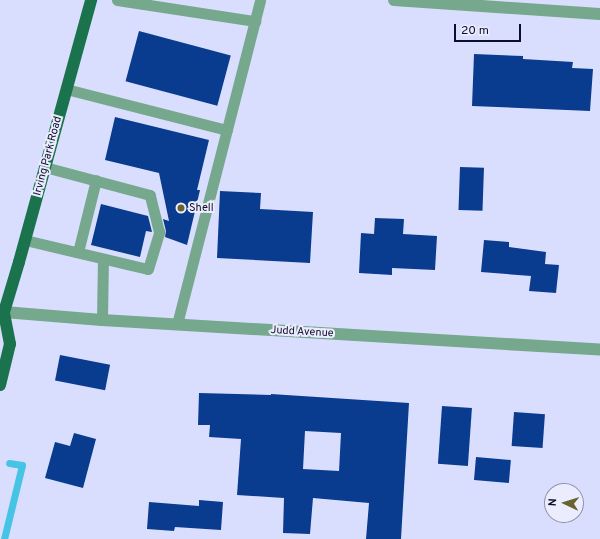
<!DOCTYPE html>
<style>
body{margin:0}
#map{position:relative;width:600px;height:539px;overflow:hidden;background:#dadefe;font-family:Overpass,sans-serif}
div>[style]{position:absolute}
.stream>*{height:7px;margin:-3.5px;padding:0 3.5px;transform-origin:3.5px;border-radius:3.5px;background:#47c3e6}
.building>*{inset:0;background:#093c8f;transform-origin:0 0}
.lane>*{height:11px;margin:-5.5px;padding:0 5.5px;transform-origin:5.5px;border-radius:5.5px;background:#76a88d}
.street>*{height:12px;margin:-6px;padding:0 6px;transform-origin:6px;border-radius:6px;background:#76a88d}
.primary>*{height:12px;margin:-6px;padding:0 6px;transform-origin:6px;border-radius:6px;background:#1b734e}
.dots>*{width:11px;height:11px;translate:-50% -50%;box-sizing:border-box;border:2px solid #ebecfd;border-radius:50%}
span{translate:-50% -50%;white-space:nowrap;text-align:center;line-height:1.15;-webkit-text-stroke:4px #ebecfd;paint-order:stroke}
.street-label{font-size:11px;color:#0f0e2a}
.poi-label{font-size:11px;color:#0f0e2a}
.left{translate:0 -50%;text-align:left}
.north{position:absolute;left:544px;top:483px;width:40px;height:40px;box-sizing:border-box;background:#ebecfd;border:1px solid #9393a9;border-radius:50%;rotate:274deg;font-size:11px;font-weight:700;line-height:16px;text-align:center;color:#0f0e2a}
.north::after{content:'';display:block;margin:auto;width:14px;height:18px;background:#6b632f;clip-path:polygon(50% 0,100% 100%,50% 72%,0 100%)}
.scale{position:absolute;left:454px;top:24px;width:67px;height:18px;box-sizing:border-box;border:2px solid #0f0e2a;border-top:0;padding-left:5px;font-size:12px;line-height:14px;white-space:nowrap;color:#0f0e2a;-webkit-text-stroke:3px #ebecfd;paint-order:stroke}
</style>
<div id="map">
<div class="stream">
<i style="left:4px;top:539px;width:76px;rotate:-76.3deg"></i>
<i style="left:22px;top:465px;width:13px;rotate:-171deg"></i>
</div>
<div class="building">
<i style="left:139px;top:31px;width:95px;height:52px;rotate:15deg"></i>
<i style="clip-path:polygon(474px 54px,523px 56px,523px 59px,573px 62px,572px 68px,593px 69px,590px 111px,472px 106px)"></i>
<i style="clip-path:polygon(115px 117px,209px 140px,197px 190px,200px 190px,187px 245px,165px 237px,166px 231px,163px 219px,169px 221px,159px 173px,105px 160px)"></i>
<i style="left:460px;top:167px;width:24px;height:43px;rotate:2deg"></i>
<i style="clip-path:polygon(220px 191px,261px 193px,260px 209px,313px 212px,310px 263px,217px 258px)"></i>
<i style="clip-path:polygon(101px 204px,148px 216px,152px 232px,146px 231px,140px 257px,91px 245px)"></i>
<i style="clip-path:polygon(375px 218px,404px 219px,403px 234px,437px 236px,435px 270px,392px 268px,392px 275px,359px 273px,361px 233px,374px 234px)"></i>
<i style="clip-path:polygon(484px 240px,509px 242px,509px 247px,546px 252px,545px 264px,559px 265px,556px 293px,529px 291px,531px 276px,481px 272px)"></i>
<i style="left:60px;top:355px;width:51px;height:26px;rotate:11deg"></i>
<i style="clip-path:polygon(evenodd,199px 393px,271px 395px,271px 394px,409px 403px,401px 539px,366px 539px,369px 503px,313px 498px,310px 534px,283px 533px,284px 498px,237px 495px,241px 439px,209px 437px,210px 425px,198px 425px,199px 393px,305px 431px,341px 433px,339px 471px,303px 469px,305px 431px)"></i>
<i style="left:442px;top:406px;width:30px;height:58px;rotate:4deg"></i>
<i style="left:514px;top:412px;width:31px;height:34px;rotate:4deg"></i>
<i style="clip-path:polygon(74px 433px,96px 439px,83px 488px,45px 478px,55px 442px,70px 446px)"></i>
<i style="left:476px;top:457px;width:35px;height:23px;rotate:5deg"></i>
<i style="clip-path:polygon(199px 500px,223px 502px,221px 530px,175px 527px,174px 531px,147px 529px,149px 502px,199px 506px)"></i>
</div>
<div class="lane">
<i style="left:117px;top:0;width:140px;rotate:8.7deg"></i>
<i style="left:66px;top:89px;width:166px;rotate:14.3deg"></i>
<i style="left:25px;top:240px;width:126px;rotate:13.3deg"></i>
<i style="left:148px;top:269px;width:39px;rotate:-73deg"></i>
<i style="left:159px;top:232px;width:38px;rotate:-104deg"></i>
<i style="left:150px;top:195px;width:109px;rotate:-165.1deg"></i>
<i style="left:78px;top:252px;width:74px;rotate:-76deg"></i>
<i style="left:102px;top:320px;width:61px;rotate:-89.1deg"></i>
<i style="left:177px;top:324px;width:334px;rotate:-75.6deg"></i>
</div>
<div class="street">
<i style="left:394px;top:0;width:206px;rotate:3.9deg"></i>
<i style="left:4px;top:312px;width:98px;rotate:4.7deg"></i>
<i style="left:102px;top:320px;width:499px;rotate:3.4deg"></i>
</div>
<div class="primary">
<i style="left:0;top:317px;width:6px;rotate:-51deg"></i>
<i style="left:4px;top:312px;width:52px;rotate:-73.3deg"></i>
<i style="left:19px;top:262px;width:272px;rotate:-74.6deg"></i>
<i style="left:0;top:385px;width:42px;rotate:-76.3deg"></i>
<i style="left:10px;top:344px;width:33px;rotate:-101deg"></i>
</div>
<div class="dots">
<i style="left:181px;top:208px;background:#6b632f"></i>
</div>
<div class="street-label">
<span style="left:48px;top:156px;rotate:-75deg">Irving Park Road</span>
<span style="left:302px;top:332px;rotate:3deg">Judd Avenue</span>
</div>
<div class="poi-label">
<span class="left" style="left:189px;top:208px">Shell</span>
</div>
<div class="north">N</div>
<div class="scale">20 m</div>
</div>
